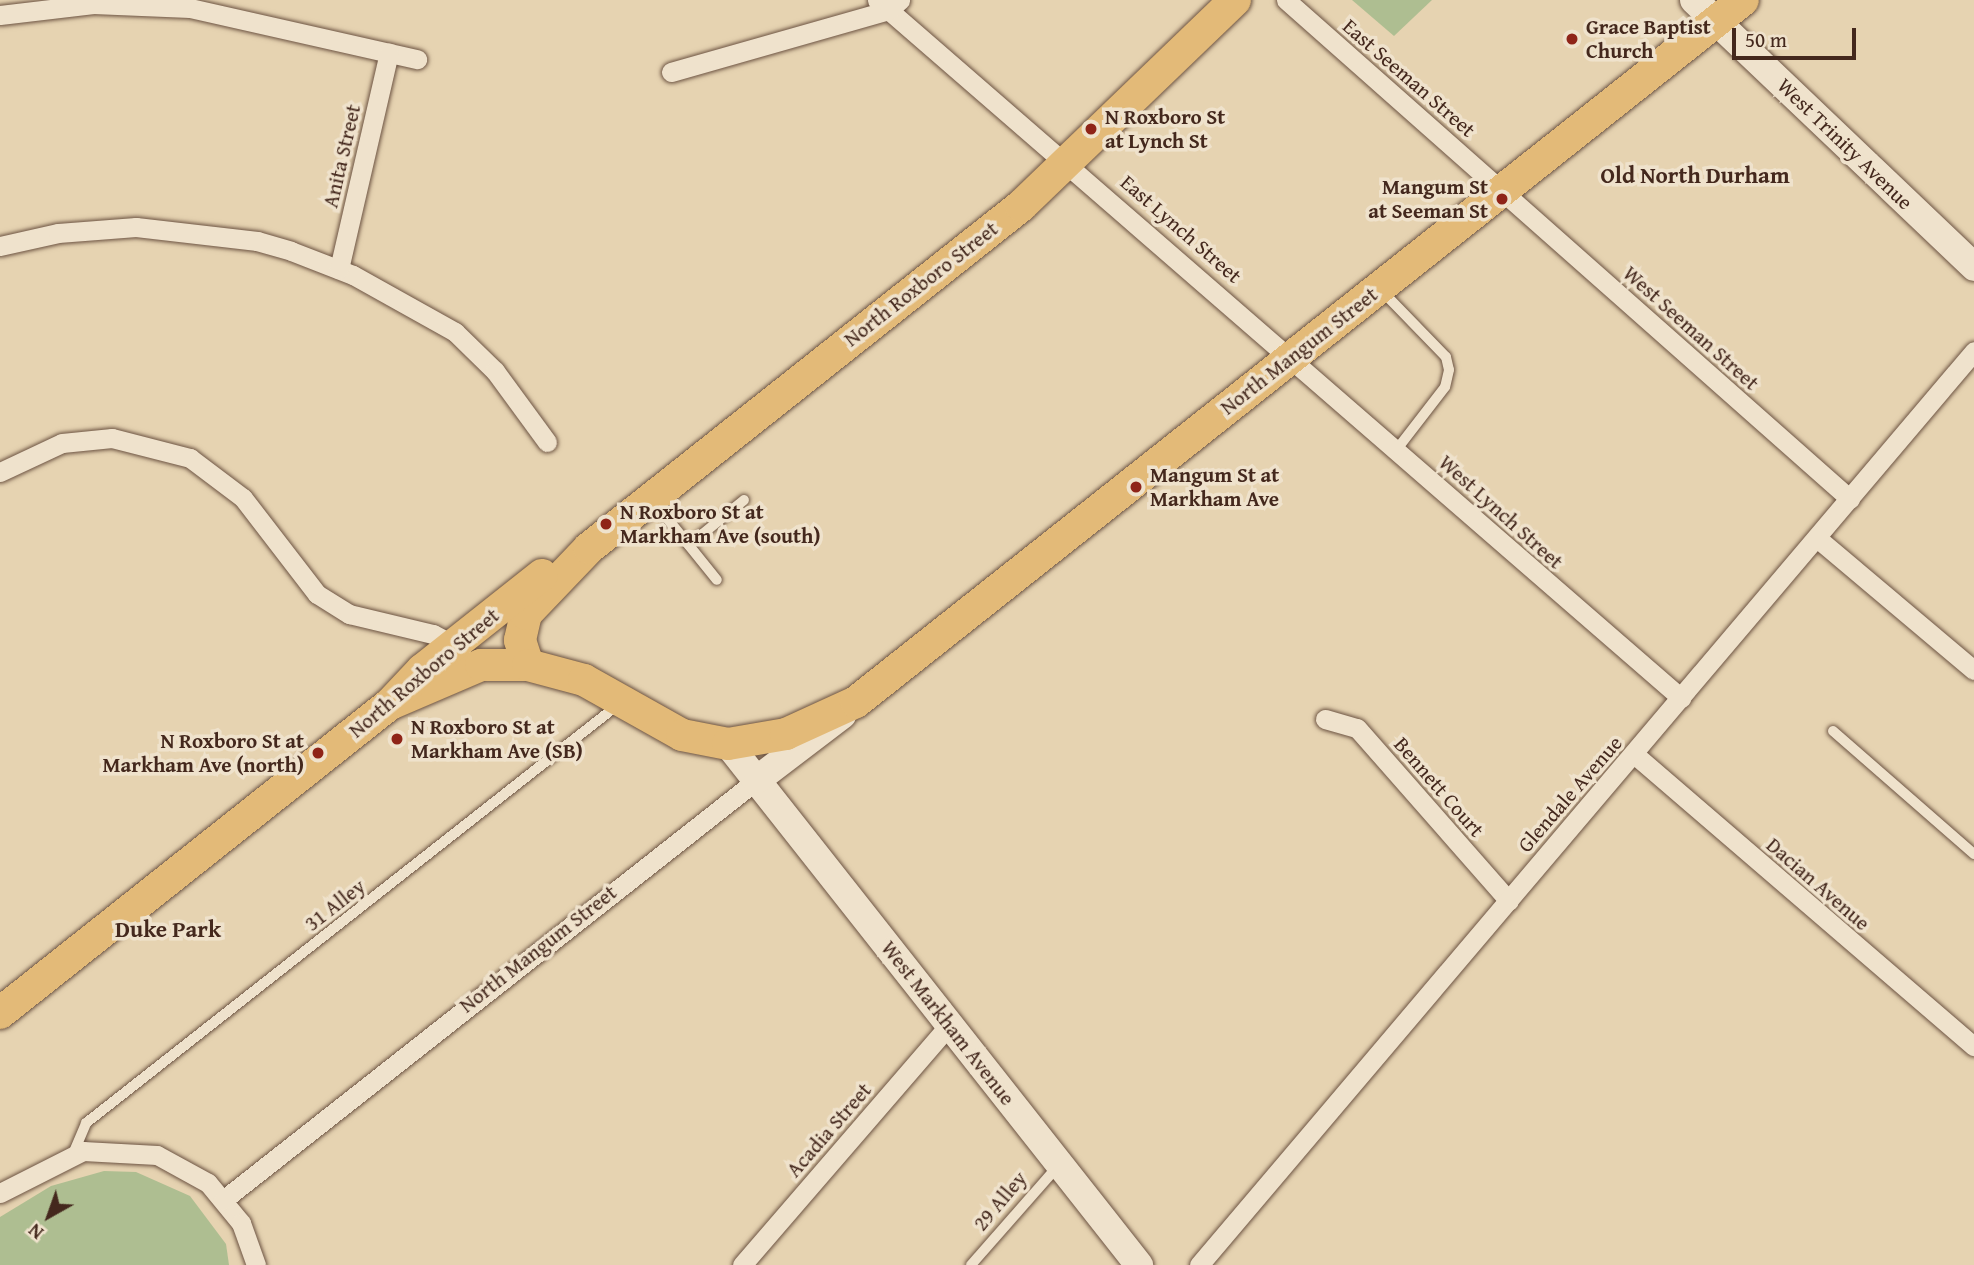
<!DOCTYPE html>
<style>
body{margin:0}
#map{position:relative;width:1974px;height:1265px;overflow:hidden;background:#e6d3b1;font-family:"Gentium Book Plus",serif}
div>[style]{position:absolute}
.green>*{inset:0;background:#aebe91}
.roads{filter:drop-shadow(0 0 2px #6c5342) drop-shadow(0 0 2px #6c5342)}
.lane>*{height:10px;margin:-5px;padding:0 5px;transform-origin:5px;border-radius:5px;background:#efe2cc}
.street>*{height:19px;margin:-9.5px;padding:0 9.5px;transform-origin:9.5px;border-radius:9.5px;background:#efe2cc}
.secondary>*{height:28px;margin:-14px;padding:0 14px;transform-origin:14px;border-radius:14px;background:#efe2cc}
.primary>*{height:32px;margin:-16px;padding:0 16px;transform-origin:16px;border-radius:16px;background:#e3ba78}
.dots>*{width:19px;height:19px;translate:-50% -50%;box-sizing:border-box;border:4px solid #efe2cc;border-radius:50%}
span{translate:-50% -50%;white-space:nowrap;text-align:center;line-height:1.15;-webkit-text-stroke:7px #efe2cc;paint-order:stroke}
.poi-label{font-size:21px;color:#44281d;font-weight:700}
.left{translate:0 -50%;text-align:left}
.right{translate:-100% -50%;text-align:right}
.street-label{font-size:21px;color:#44281d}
.neighbourhood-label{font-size:23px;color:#44281d;font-weight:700}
.north{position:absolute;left:14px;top:1181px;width:70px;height:70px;-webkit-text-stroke:5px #efe2cc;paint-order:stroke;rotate:220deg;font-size:19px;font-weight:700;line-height:28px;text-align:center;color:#44281d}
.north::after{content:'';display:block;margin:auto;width:24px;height:32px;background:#44281d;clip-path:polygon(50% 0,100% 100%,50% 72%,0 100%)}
.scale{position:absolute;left:1732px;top:28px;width:124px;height:32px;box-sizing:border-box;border:4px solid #44281d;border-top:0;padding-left:9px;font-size:21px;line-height:24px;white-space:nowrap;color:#44281d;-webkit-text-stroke:5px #efe2cc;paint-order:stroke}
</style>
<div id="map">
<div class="green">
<i style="clip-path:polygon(1352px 0,1432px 0,1394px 36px)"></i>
<i style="clip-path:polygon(104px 1171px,136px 1172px,190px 1196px,226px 1244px,229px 1265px,0 1265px,0 1217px,51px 1186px)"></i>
</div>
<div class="roads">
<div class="lane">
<i style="left:1382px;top:291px;width:92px;rotate:45.9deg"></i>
<i style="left:1446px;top:357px;width:13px;rotate:77deg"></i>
<i style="left:1449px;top:370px;width:17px;rotate:103deg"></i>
<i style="left:1445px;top:387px;width:78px;rotate:127.7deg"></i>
<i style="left:654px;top:502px;width:100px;rotate:51.1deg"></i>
<i style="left:689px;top:545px;width:71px;rotate:-39.3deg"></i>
<i style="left:1833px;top:731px;width:187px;rotate:41.1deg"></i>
<i style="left:73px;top:1154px;width:34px;rotate:-67deg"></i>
<i style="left:86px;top:1123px;width:678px;rotate:-38.17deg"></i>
<i style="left:971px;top:1265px;width:133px;rotate:-48.7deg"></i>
</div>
<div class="street">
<i style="left:877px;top:0;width:1065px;rotate:40.96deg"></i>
<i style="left:1286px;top:0;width:753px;rotate:41.5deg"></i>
<i style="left:0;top:15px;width:94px;rotate:-6.7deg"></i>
<i style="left:93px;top:4px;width:97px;rotate:2.4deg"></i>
<i style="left:190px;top:8px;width:233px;rotate:12.7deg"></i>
<i style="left:671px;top:72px;width:227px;rotate:-15.9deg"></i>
<i style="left:889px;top:10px;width:15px;rotate:-42deg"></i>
<i style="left:0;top:246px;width:59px;rotate:-12.6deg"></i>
<i style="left:58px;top:233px;width:78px;rotate:-4.4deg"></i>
<i style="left:136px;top:227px;width:122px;rotate:6.6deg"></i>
<i style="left:257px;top:241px;width:35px;rotate:16deg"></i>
<i style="left:291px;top:251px;width:66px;rotate:21.2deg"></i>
<i style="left:353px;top:275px;width:117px;rotate:29.2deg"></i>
<i style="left:455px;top:332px;width:56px;rotate:44.3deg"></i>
<i style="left:495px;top:371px;width:88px;rotate:53.8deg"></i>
<i style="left:339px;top:269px;width:222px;rotate:-77deg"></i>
<i style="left:0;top:472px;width:68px;rotate:-25.1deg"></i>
<i style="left:62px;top:443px;width:50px;rotate:-5.7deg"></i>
<i style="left:112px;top:438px;width:81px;rotate:14.4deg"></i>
<i style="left:190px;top:458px;width:66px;rotate:37deg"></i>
<i style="left:243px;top:498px;width:121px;rotate:52.4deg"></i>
<i style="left:317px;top:594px;width:38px;rotate:32deg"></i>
<i style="left:349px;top:614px;width:86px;rotate:13.4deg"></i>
<i style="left:433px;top:634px;width:32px;rotate:28deg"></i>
<i style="left:1817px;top:538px;width:205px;rotate:40.1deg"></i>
<i style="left:1325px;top:719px;width:33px;rotate:16deg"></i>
<i style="left:1357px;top:728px;width:230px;rotate:48.7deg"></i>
<i style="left:1634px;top:754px;width:448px;rotate:40.7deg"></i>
<i style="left:0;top:1193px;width:93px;rotate:-26.8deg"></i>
<i style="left:83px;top:1151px;width:74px;rotate:3.1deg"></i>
<i style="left:157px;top:1155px;width:58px;rotate:28.8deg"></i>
<i style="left:208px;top:1183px;width:52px;rotate:50.5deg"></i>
<i style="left:241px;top:1223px;width:45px;rotate:70.3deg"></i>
<i style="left:223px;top:1200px;width:681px;rotate:-38.2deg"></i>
<i style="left:742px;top:1265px;width:317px;rotate:-49.2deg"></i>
<i style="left:1199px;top:1265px;width:1198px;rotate:-49.7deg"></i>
</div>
<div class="secondary">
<i style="left:1694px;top:0;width:387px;rotate:43.6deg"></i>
<i style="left:728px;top:744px;width:664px;rotate:51.73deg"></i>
<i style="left:758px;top:779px;width:106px;rotate:-37.3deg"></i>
</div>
<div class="primary">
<i style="left:528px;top:665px;width:26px;rotate:-108deg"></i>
<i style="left:520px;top:640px;width:27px;rotate:-77deg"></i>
<i style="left:526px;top:614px;width:91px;rotate:-46.3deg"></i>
<i style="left:589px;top:548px;width:551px;rotate:-38.37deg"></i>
<i style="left:1021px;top:206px;width:297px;rotate:-43.9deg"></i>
<i style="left:390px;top:704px;width:99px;rotate:-23.2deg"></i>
<i style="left:481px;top:665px;width:47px"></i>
<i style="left:528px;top:665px;width:58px;rotate:15deg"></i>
<i style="left:584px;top:680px;width:112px;rotate:29.3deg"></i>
<i style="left:682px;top:735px;width:47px;rotate:11.1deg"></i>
<i style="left:728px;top:744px;width:59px;rotate:-9.8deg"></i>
<i style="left:786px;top:734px;width:77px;rotate:-24.6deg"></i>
<i style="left:856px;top:702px;width:1131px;rotate:-38.36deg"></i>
<i style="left:0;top:1013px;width:498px;rotate:-38.4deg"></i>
<i style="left:390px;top:704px;width:47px;rotate:-46.7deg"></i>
<i style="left:422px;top:670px;width:153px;rotate:-38.4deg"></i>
</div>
</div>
<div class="dots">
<i style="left:1572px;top:39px;background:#8f2418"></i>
<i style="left:1091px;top:129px;background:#8f2418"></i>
<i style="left:1502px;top:199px;background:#8f2418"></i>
<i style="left:1136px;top:487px;background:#8f2418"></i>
<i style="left:606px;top:524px;background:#8f2418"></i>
<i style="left:397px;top:739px;background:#8f2418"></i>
<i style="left:318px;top:753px;background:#8f2418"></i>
</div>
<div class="poi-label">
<span class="left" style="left:1586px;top:39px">Grace Baptist<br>Church</span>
<span class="left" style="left:1105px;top:129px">N Roxboro St<br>at Lynch St</span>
<span class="right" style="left:1488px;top:199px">Mangum St<br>at Seeman St</span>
<span class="left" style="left:1150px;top:487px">Mangum St at<br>Markham Ave</span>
<span class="left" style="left:620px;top:524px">N Roxboro St at<br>Markham Ave (south)</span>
<span class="left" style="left:411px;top:739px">N Roxboro St at<br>Markham Ave (SB)</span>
<span class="right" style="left:304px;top:753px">N Roxboro St at<br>Markham Ave (north)</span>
</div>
<div class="street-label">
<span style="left:1409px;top:78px;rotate:41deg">East Seeman Street</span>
<span style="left:1845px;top:144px;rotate:44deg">West Trinity Avenue</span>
<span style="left:342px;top:156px;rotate:-77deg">Anita Street</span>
<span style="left:1181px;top:229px;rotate:41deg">East Lynch Street</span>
<span style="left:921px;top:284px;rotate:-38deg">North Roxboro Street</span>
<span style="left:1691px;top:328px;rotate:42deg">West Seeman Street</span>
<span style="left:1299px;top:351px;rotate:-38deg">North Mangum Street</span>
<span style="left:1501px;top:512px;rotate:42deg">West Lynch Street</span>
<span style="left:424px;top:673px;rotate:-40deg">North Roxboro Street</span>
<span style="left:1439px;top:787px;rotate:49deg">Bennett Court</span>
<span style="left:1570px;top:794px;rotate:-49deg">Glendale Avenue</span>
<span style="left:1818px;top:884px;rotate:41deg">Dacian Avenue</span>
<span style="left:335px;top:905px;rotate:-38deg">31 Alley</span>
<span style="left:538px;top:949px;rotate:-38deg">North Mangum Street</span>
<span style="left:948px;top:1023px;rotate:52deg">West Markham Avenue</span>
<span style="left:829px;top:1130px;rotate:-49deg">Acadia Street</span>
<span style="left:1000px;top:1201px;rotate:-50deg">29 Alley</span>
</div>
<div class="neighbourhood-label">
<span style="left:1695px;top:175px">Old North Durham</span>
<span style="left:168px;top:929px">Duke Park</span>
</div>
<div class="north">N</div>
<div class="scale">50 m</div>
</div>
